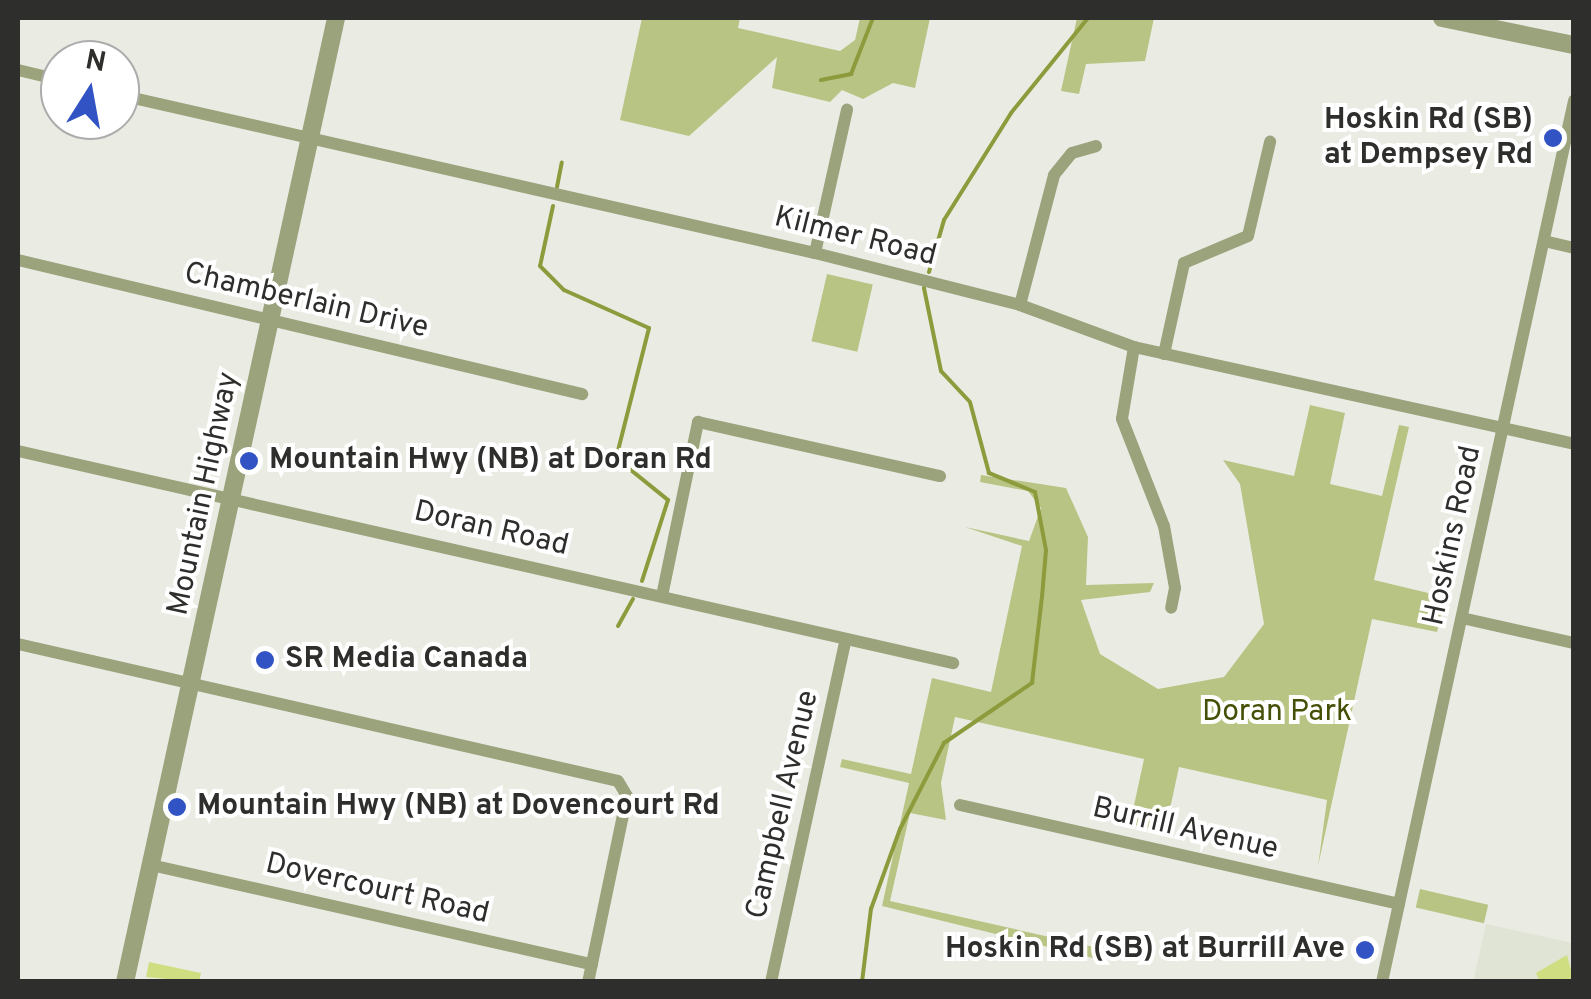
<!DOCTYPE html>
<style>
body{margin:0}
#map{position:relative;width:1591px;height:999px;overflow:hidden;background:#eaece4;font-family:Overpass,sans-serif}
div>[style]{position:absolute}
.built>*{inset:0;background:#e0e4d4}
.green>*{inset:0;background:#b8c484;transform-origin:0 0}
.stream>*{height:4px;margin:-2px;padding:0 2px;transform-origin:2px;border-radius:2px;background:#8d9b3d}
.building>*{inset:0;background:#cede80}
.minor>*{height:12px;margin:-6px;padding:0 6px;transform-origin:6px;border-radius:6px;background:#9ba37c}
.tertiary>*{height:18px;margin:-9px;padding:0 9px;transform-origin:9px;border-radius:9px;background:#9ba37c}
.dots>*{width:28px;height:28px;translate:-50% -50%;box-sizing:border-box;border:5px solid #fff;border-radius:50%}
span{translate:-50% -50%;white-space:nowrap;text-align:center;line-height:1.15;-webkit-text-stroke:8px #fff;paint-order:stroke}
.poi-label{font-size:30px;color:#2e2f2c;font-weight:700}
.right{translate:-100% -50%;text-align:right}
.left{translate:0 -50%;text-align:left}
.street-label{font-size:30px;color:#2e2f2c}
.park-label{font-size:30px;color:#464f06}
.frame{position:absolute;inset:0;border:20px solid #2e2f2c;pointer-events:none}
.north{position:absolute;left:40px;top:40px;width:100px;height:100px;box-sizing:border-box;background:#fff;border:2px solid #abacab;border-radius:50%;rotate:11deg;font-size:28px;font-weight:700;line-height:40px;text-align:center;color:#2e2f2c}
.north::after{content:'';display:block;margin:auto;width:35px;height:45px;background:#3253c3;clip-path:polygon(50% 0,100% 100%,50% 72%,0 100%)}
</style>
<div id="map">
<div class="built">
<i style="clip-path:polygon(1486px 924px,1573px 943px,1573px 981px,1473px 982px)"></i>
</div>
<div class="green">
<i style="clip-path:polygon(642px 18px,740px 18px,738px 28px,840px 51px,855px 40px,860px 18px,930px 18px,915px 88px,893px 83px,863px 99px,842px 90px,830px 102px,772px 88px,777px 57px,689px 136px,620px 120px)"></i>
<i style="clip-path:polygon(1077px 18px,1154px 18px,1145px 61px,1086px 64px,1079px 94px,1061px 91px)"></i>
<i style="left:827px;top:274px;width:47px;height:69px;rotate:13deg"></i>
<i style="clip-path:polygon(1310px 405px,1345px 413px,1330px 484px,1382px 496px,1399px 425px,1409px 427px,1374px 580px,1445px 597px,1437px 632px,1372px 619px,1318px 866px,1327px 800px,1179px 767px,1165px 832px,1130px 824px,1144px 759px,955px 717px,941px 783px,946px 820px,910px 813px,890px 901px,1103px 949px,1101px 960px,882px 906px,909px 783px,840px 767px,842px 759px,911px 774px,932px 678px,991px 692px,1022px 546px,965px 527px,1029px 541px,1041px 508px,1028px 491px,980px 482px,981px 475px,1066px 488px,1088px 537px,1086px 585px,1154px 583px,1150px 592px,1081px 600px,1100px 654px,1158px 689px,1224px 677px,1264px 624px,1240px 484px,1223px 460px,1294px 476px)"></i>
<i style="left:1420px;top:889px;width:70px;height:19px;rotate:13deg"></i>
</div>
<div class="stream">
<i style="left:821px;top:80px;width:31px;rotate:-11deg"></i>
<i style="left:851px;top:74px;width:60px;rotate:-68.6deg"></i>
<i style="left:557px;top:187px;width:25px;rotate:-79deg"></i>
<i style="left:553px;top:206px;width:61px;rotate:102.2deg"></i>
<i style="left:540px;top:266px;width:34px;rotate:45deg"></i>
<i style="left:564px;top:290px;width:93px;rotate:24.1deg"></i>
<i style="left:649px;top:328px;width:134px;rotate:104.2deg"></i>
<i style="left:616px;top:458px;width:67px;rotate:38.9deg"></i>
<i style="left:668px;top:500px;width:85px;rotate:107.8deg"></i>
<i style="left:929px;top:272px;width:54px;rotate:-73.9deg"></i>
<i style="left:944px;top:220px;width:126px;rotate:-57.9deg"></i>
<i style="left:1011px;top:113px;width:122px;rotate:-51deg"></i>
<i style="left:618px;top:626px;width:31px;rotate:-61deg"></i>
<i style="left:862px;top:982px;width:74px;rotate:-83deg"></i>
<i style="left:871px;top:909px;width:85px;rotate:-70.1deg"></i>
<i style="left:900px;top:829px;width:97px;rotate:-62.9deg"></i>
<i style="left:944px;top:743px;width:107px;rotate:-34.3deg"></i>
<i style="left:1032px;top:683px;width:87px;rotate:-83.4deg"></i>
<i style="left:1042px;top:597px;width:47px;rotate:-85.1deg"></i>
<i style="left:1046px;top:550px;width:59px;rotate:-100.7deg"></i>
<i style="left:1035px;top:492px;width:50px;rotate:-157.6deg"></i>
<i style="left:989px;top:473px;width:73px;rotate:-105deg"></i>
<i style="left:970px;top:402px;width:42px;rotate:-133.1deg"></i>
<i style="left:941px;top:371px;width:85px;rotate:-101.6deg"></i>
</div>
<div class="building">
<i style="clip-path:polygon(1567px 955px,1574px 982px,1540px 982px,1536px 973px)"></i>
<i style="clip-path:polygon(149px 962px,201px 973px,199px 982px,146px 977px)"></i>
</div>
<div class="minor">
<i style="left:18px;top:70px;width:43px;rotate:13.4deg"></i>
<i style="left:120px;top:95px;width:713px;rotate:12.81deg"></i>
<i style="left:815px;top:253px;width:211px;rotate:14.2deg"></i>
<i style="left:1020px;top:305px;width:121px;rotate:20.2deg"></i>
<i style="left:1134px;top:347px;width:451px;rotate:12.4deg"></i>
<i style="left:1544px;top:241px;width:31px;rotate:13deg"></i>
<i style="left:815px;top:253px;width:147px;rotate:-77.4deg"></i>
<i style="left:18px;top:260px;width:580px;rotate:13.37deg"></i>
<i style="left:1020px;top:305px;width:134px;rotate:-75.3deg"></i>
<i style="left:1054px;top:175px;width:28px;rotate:-51deg"></i>
<i style="left:1072px;top:153px;width:25px;rotate:-16deg"></i>
<i style="left:1134px;top:347px;width:73px;rotate:99.5deg"></i>
<i style="left:1122px;top:419px;width:115px;rotate:68.6deg"></i>
<i style="left:1164px;top:526px;width:63px;rotate:79.9deg"></i>
<i style="left:1175px;top:588px;width:20px;rotate:101deg"></i>
<i style="left:1164px;top:354px;width:93px;rotate:-77.6deg"></i>
<i style="left:1184px;top:263px;width:69px;rotate:-22.9deg"></i>
<i style="left:1248px;top:236px;width:97px;rotate:-76.8deg"></i>
<i style="left:18px;top:451px;width:959px;rotate:12.78deg"></i>
<i style="left:662px;top:596px;width:178px;rotate:-78.3deg"></i>
<i style="left:698px;top:422px;width:248px;rotate:12.6deg"></i>
<i style="left:1462px;top:618px;width:115px;rotate:12.6deg"></i>
<i style="left:18px;top:644px;width:615px;rotate:12.86deg"></i>
<i style="left:618px;top:781px;width:17px;rotate:59deg"></i>
<i style="left:627px;top:796px;width:190px;rotate:101.8deg"></i>
<i style="left:960px;top:805px;width:450px;rotate:12.7deg"></i>
<i style="left:151px;top:865px;width:452px;rotate:12.7deg"></i>
<i style="left:771px;top:982px;width:351px;rotate:-77.7deg"></i>
<i style="left:1382px;top:982px;width:902px;rotate:-77.71deg"></i>
</div>
<div class="tertiary">
<i style="left:1442px;top:18px;width:135px;rotate:11.6deg"></i>
<i style="left:125px;top:982px;width:987px;rotate:-77.65deg"></i>
</div>
<div class="dots">
<i style="left:1553px;top:138px;background:#3253c3"></i>
<i style="left:249px;top:461px;background:#3253c3"></i>
<i style="left:265px;top:660px;background:#3253c3"></i>
<i style="left:177px;top:807px;background:#3253c3"></i>
<i style="left:1365px;top:950px;background:#3253c3"></i>
</div>
<div class="poi-label">
<span class="right" style="left:1533px;top:138px">Hoskin Rd (SB)<br>at Dempsey Rd</span>
<span class="left" style="left:269px;top:461px">Mountain Hwy (NB) at Doran Rd</span>
<span class="left" style="left:285px;top:660px">SR Media Canada</span>
<span class="left" style="left:197px;top:807px">Mountain Hwy (NB) at Dovencourt Rd</span>
<span class="right" style="left:1345px;top:950px">Hoskin Rd (SB) at Burrill Ave</span>
</div>
<div class="street-label">
<span style="left:855px;top:238px;rotate:14deg">Kilmer Road</span>
<span style="left:306px;top:302px;rotate:13deg">Chamberlain Drive</span>
<span style="left:205px;top:494px;rotate:-78deg">Mountain Highway</span>
<span style="left:491px;top:530px;rotate:13deg">Doran Road</span>
<span style="left:1454px;top:536px;rotate:-78deg">Hoskins Road</span>
<span style="left:784px;top:805px;rotate:-77deg">Campbell Avenue</span>
<span style="left:1185px;top:830px;rotate:13deg">Burrill Avenue</span>
<span style="left:377px;top:890px;rotate:13deg">Dovercourt Road</span>
</div>
<div class="park-label">
<span style="left:1277px;top:713px">Doran Park</span>
</div>
<div class="frame"></div>
<div class="north">N</div>
</div>
